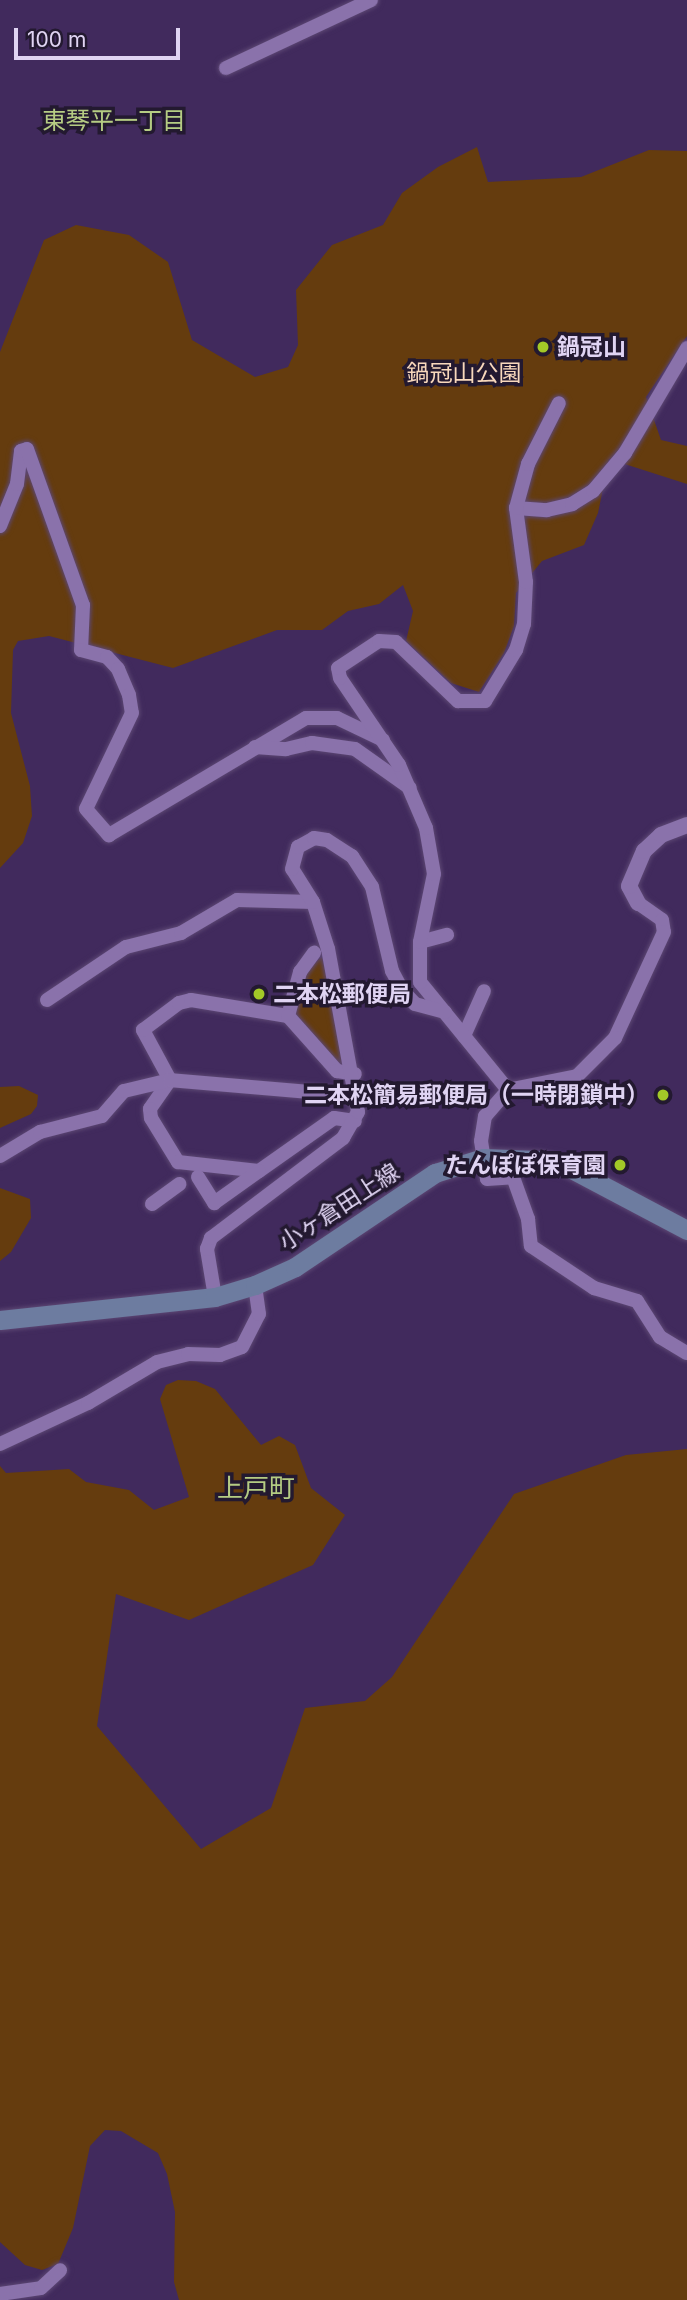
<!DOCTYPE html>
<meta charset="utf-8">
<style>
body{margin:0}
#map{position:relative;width:687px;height:2300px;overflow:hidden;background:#412a5d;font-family:Inter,"Noto Sans JP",sans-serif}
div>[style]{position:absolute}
.green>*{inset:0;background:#653c0e}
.roads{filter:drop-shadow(0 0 2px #5c4773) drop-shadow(0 0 2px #5c4773)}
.minor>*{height:14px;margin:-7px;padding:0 7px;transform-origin:7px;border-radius:7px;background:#8a72ab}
.tertiary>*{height:16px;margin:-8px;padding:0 8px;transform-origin:8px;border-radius:8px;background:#8a72ab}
.secondary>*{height:19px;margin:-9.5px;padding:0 9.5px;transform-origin:9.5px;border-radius:9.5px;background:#6d7ca0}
.dots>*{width:19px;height:19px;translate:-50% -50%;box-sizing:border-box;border:4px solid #231930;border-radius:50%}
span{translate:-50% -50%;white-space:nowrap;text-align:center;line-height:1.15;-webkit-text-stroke:7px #231930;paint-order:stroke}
.poi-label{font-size:23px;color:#e0d4f3;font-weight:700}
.left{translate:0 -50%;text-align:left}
.right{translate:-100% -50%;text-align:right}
.park-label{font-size:23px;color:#f8d8bc}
.street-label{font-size:23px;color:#e0d4f3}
.neighbourhood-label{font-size:24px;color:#b5cc83}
.quarter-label{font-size:26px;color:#b5cc83}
.scale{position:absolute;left:14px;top:28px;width:166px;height:32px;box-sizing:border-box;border:4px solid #e0d4f3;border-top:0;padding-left:9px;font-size:21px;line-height:24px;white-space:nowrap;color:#e0d4f3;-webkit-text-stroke:5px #231930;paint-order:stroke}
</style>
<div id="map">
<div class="green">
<i style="clip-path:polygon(477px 147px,488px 182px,581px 177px,649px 150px,687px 151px,687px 336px,646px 397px,661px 440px,687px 446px,687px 484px,609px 459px,598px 513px,584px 545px,542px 561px,516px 593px,514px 626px,504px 653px,479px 692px,451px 683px,406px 641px,413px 611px,403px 585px,379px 604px,348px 611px,322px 630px,277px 630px,173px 668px,49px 636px,18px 641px,13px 650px,11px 713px,30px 786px,32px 816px,23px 843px,0 868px,0 352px,44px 240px,76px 225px,129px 235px,168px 262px,192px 340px,255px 377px,288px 367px,298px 345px,296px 290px,332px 245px,383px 225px,402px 193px,438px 167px)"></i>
<i style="clip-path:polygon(322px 957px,347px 1067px,339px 1066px,295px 1013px,304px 971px)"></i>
<i style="clip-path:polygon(19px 1086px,38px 1095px,37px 1106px,31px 1114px,0 1128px,0 1087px)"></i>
<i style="clip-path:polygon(0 1188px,30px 1199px,31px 1218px,11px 1252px,0 1261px)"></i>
<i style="clip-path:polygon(178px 1380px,196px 1381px,215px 1389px,261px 1445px,279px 1436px,295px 1445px,311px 1488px,345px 1515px,313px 1565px,189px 1620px,116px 1594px,97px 1726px,201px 1849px,271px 1808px,305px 1708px,365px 1701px,392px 1677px,514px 1494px,626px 1455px,687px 1449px,687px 2300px,179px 2300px,174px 2282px,175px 2212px,167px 2174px,158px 2153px,121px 2131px,105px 2130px,90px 2146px,73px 2228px,58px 2264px,42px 2270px,25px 2265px,0 2242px,0 1466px,6px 1473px,69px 1469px,86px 1482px,129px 1490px,154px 1510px,189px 1497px,160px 1399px,166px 1385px)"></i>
</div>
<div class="roads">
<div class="minor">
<i style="left:226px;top:68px;width:160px;rotate:-25.1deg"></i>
<i style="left:516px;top:508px;width:31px;rotate:4deg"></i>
<i style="left:547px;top:510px;width:26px;rotate:-13deg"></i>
<i style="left:572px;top:504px;width:25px;rotate:-32deg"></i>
<i style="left:593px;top:491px;width:50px;rotate:-49.9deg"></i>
<i style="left:625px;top:453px;width:122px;rotate:-59.4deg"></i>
<i style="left:0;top:526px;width:45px;rotate:-68deg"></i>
<i style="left:17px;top:484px;width:33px;rotate:-83deg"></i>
<i style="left:21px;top:451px;width:6px;rotate:-18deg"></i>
<i style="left:27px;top:449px;width:166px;rotate:70.3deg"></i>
<i style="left:83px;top:605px;width:45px;rotate:92.5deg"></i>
<i style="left:81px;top:650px;width:27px;rotate:15deg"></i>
<i style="left:107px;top:657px;width:16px;rotate:47deg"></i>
<i style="left:118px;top:669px;width:28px;rotate:67deg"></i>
<i style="left:129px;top:695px;width:18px;rotate:81deg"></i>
<i style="left:132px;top:713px;width:106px;rotate:115.6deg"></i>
<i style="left:86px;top:809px;width:35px;rotate:49deg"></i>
<i style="left:109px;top:835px;width:229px;rotate:-30.7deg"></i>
<i style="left:306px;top:718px;width:31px"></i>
<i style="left:337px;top:718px;width:51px;rotate:25.6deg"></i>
<i style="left:255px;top:747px;width:31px;rotate:4deg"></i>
<i style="left:286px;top:749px;width:27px;rotate:-13deg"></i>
<i style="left:312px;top:743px;width:43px;rotate:7.9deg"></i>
<i style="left:355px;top:749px;width:67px;rotate:35.3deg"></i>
<i style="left:638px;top:903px;width:29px;rotate:35deg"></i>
<i style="left:662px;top:920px;width:12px;rotate:81deg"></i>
<i style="left:664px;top:932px;width:117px;rotate:114.8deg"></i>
<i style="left:615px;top:1038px;width:54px;rotate:135deg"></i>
<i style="left:577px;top:1076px;width:70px;rotate:168.5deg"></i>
<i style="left:508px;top:1090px;width:35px;rotate:131deg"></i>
<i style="left:485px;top:1116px;width:25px;rotate:99deg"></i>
<i style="left:481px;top:1141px;width:38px;rotate:81deg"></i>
<i style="left:487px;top:1179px;width:26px;rotate:-4deg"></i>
<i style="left:513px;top:1177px;width:45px;rotate:70.3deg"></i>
<i style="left:528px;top:1219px;width:27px;rotate:84deg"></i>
<i style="left:531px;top:1246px;width:76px;rotate:33.7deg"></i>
<i style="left:594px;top:1288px;width:45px;rotate:16.8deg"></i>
<i style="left:637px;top:1301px;width:43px;rotate:57.4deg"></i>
<i style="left:660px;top:1337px;width:31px;rotate:31deg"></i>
<i style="left:420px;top:942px;width:28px;rotate:-15deg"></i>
<i style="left:47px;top:1000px;width:95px;rotate:-33.9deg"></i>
<i style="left:126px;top:947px;width:57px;rotate:-14.3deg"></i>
<i style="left:181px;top:933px;width:65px;rotate:-30.5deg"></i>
<i style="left:237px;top:900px;width:76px;rotate:1.5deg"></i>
<i style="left:288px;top:1016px;width:46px;rotate:-74.7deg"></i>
<i style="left:300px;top:972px;width:24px;rotate:-54deg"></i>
<i style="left:464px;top:1036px;width:49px;rotate:-66deg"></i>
<i style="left:170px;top:1080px;width:57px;rotate:-118.4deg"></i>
<i style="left:143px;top:1030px;width:45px;rotate:-36.9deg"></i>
<i style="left:179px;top:1003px;width:12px;rotate:-14deg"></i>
<i style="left:191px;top:1000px;width:98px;rotate:9.4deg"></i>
<i style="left:288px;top:1016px;width:74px;rotate:48.3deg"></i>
<i style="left:337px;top:1071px;width:18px;rotate:9deg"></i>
<i style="left:170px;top:1080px;width:35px;rotate:125deg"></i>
<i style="left:150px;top:1109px;width:9px;rotate:84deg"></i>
<i style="left:151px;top:1118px;width:52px;rotate:58.5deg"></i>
<i style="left:178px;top:1162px;width:81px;rotate:6.3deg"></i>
<i style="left:259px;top:1171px;width:92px;rotate:-35.2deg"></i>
<i style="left:334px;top:1118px;width:21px;rotate:8deg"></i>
<i style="left:508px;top:1090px;width:139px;rotate:-129.2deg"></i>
<i style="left:420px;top:982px;width:40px;rotate:-90deg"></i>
<i style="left:420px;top:942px;width:69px;rotate:-78.4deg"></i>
<i style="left:434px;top:874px;width:47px;rotate:-99.9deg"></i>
<i style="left:426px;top:828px;width:69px;rotate:-113.2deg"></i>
<i style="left:399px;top:765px;width:105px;rotate:-124.1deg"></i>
<i style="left:340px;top:678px;width:10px;rotate:-101deg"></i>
<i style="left:338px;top:668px;width:49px;rotate:-33.4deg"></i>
<i style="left:379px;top:641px;width:17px;rotate:3deg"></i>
<i style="left:396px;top:642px;width:86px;rotate:43.6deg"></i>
<i style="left:458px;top:701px;width:27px"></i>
<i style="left:485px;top:701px;width:60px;rotate:-58.7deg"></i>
<i style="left:516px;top:650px;width:27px;rotate:-73deg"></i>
<i style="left:524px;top:624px;width:42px;rotate:-87.3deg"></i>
<i style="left:526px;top:582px;width:75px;rotate:-97.7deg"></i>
<i style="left:516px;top:508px;width:46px;rotate:-74.7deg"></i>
<i style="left:528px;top:464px;width:68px;rotate:-63.1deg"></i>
<i style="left:0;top:1156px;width:47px;rotate:-31deg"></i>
<i style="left:40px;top:1132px;width:64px;rotate:-14.5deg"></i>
<i style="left:102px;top:1116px;width:33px;rotate:-49deg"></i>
<i style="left:124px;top:1091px;width:47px;rotate:-13.4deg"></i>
<i style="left:170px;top:1080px;width:189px;rotate:4.9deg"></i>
<i style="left:198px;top:1177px;width:31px;rotate:58deg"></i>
<i style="left:214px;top:1203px;width:55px;rotate:-35.4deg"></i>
<i style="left:152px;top:1204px;width:34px;rotate:-36deg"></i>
<i style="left:215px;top:1297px;width:49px;rotate:-99.5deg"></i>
<i style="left:207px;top:1249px;width:12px;rotate:-70deg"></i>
<i style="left:211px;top:1238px;width:166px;rotate:-37.1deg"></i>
<i style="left:343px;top:1138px;width:30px;rotate:-60deg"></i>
<i style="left:358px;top:1112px;width:166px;rotate:-100.4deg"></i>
<i style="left:328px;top:949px;width:49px;rotate:-107.7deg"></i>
<i style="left:313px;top:902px;width:39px;rotate:-122deg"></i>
<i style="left:292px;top:869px;width:23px;rotate:-75deg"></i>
<i style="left:298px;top:847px;width:18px;rotate:-29deg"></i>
<i style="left:314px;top:838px;width:13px;rotate:9deg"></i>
<i style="left:327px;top:840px;width:30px;rotate:33deg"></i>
<i style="left:352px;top:856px;width:37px;rotate:57deg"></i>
<i style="left:372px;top:887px;width:86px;rotate:76.6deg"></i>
<i style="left:392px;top:971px;width:21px;rotate:62deg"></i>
<i style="left:402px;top:990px;width:19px;rotate:47deg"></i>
<i style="left:415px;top:1004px;width:31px;rotate:15deg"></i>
<i style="left:0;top:1444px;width:97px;rotate:-25deg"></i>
<i style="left:88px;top:1403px;width:80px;rotate:-30.7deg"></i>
<i style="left:157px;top:1362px;width:32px;rotate:-14deg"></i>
<i style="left:188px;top:1354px;width:32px;rotate:2deg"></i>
<i style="left:220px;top:1355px;width:23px;rotate:-20deg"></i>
<i style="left:242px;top:1347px;width:37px;rotate:-63deg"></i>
<i style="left:259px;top:1314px;width:29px;rotate:-98deg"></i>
<i style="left:0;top:2294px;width:41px;rotate:-8.3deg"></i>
<i style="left:41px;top:2288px;width:26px;rotate:-43deg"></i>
</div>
<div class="tertiary">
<i style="left:638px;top:903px;width:19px;rotate:-118deg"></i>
<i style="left:629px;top:886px;width:38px;rotate:-67deg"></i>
<i style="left:644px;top:851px;width:23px;rotate:-43deg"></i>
<i style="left:661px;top:835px;width:28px;rotate:-21deg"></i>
</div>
<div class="secondary">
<i style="left:0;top:1320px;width:216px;rotate:-6.1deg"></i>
<i style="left:215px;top:1297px;width:42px;rotate:-16.7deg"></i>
<i style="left:255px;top:1285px;width:44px;rotate:-24.2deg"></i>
<i style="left:295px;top:1267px;width:169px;rotate:-33.9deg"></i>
<i style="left:435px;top:1173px;width:50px;rotate:-17.4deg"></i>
<i style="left:483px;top:1158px;width:55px;rotate:2.1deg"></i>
<i style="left:538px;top:1160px;width:29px;rotate:12deg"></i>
<i style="left:566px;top:1166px;width:137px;rotate:27.9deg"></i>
</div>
</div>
<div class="dots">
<i style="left:543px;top:347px;background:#a3c927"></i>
<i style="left:259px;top:994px;background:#a3c927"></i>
<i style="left:663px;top:1095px;background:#a3c927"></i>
<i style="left:620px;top:1165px;background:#a3c927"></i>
</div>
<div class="poi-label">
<span class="left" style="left:557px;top:347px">鍋冠山</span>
<span class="left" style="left:273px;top:994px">二本松郵便局</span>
<span class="right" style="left:649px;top:1095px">二本松簡易郵便局（一時閉鎖中）</span>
<span class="right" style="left:606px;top:1165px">たんぽぽ保育園</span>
</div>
<div class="park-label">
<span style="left:464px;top:373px">鍋冠山公園</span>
</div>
<div class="street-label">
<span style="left:339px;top:1207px;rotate:-33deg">小ヶ倉田上線</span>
</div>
<div class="neighbourhood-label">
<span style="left:114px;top:121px">東琴平一丁目</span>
</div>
<div class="quarter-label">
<span style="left:256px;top:1488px">上戸町</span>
</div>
<div class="scale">100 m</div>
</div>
